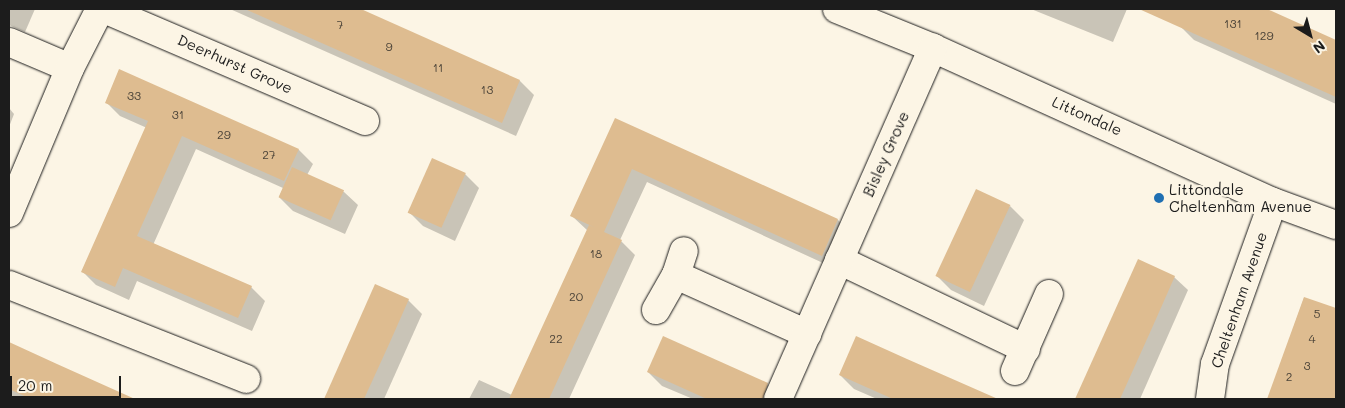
<!DOCTYPE html>
<style>
body{margin:0}
#map{position:relative;width:1345px;height:408px;overflow:hidden;background:#fcf5e5;font-family:Mali,sans-serif}
div>[style]{position:absolute}
.shadow>*{inset:0;background:#0003}
.building>*{inset:0;background:#debc90;transform-origin:0 0}
.roads{filter:drop-shadow(0 0 1px #1c1c1c) drop-shadow(0 0 1px #1c1c1c)}
.minor>*{height:28px;margin:-14px;padding:0 14px;transform-origin:14px;border-radius:14px;background:#fcf5e5}
.dots>*{width:14px;height:14px;translate:-50% -50%;box-sizing:border-box;border:2px solid #fcf5e5;border-radius:50%}
span{translate:-50% -50%;white-space:nowrap;text-align:center;line-height:1.15;-webkit-text-stroke:4px #fcf5e5;paint-order:stroke}
.number-label{font-size:12px;color:#4c4439}
.number-label span{-webkit-text-stroke-width:0}
.street-label{font-size:15px;color:#1c1c1c}
.poi-label{font-size:15px;color:#1c1c1c}
.left{translate:0 -50%;text-align:left}
.frame{position:absolute;inset:0;border:10px solid #1c1c1c;pointer-events:none}
.north{position:absolute;left:1285px;top:10px;width:50px;height:50px;-webkit-text-stroke:4px #fcf5e5;paint-order:stroke;rotate:143deg;font-size:14px;font-weight:700;line-height:20px;text-align:center;color:#1c1c1c}
.north::after{content:'';display:block;margin:auto;width:18px;height:22px;background:#1c1c1c;clip-path:polygon(50% 0,100% 100%,50% 72%,0 100%)}
.scale{position:absolute;left:10px;top:376px;width:111px;height:22px;box-sizing:border-box;border:2px solid #1c1c1c;border-top:0;padding-left:6px;font-size:15px;line-height:18px;white-space:nowrap;color:#1c1c1c;-webkit-text-stroke:4px #fcf5e5;paint-order:stroke}
</style>
<div id="map">
<div class="shadow">
<i style="clip-path:polygon(9px 9px,35px 9px,25px 32px,9px 25px)"></i>
<i style="clip-path:polygon(230px 9px,358px 9px,520px 81px,534px 95px,516px 136px)"></i>
<i style="clip-path:polygon(1031px 9px,1127px 9px,1113px 42px)"></i>
<i style="clip-path:polygon(1188px 9px,1264px 9px,1336px 41px,1336px 104px,1194px 40px,1180px 26px)"></i>
<i style="clip-path:polygon(119px 71px,299px 150px,313px 164px,307px 175px,344px 192px,358px 205px,345px 234px,293px 211px,279px 197px,283px 188px,196px 149px,153px 245px,251px 287px,265px 301px,252px 331px,137px 281px,129px 300px,96px 285px,82px 271px,147px 128px,120px 116px,106px 102px)"></i>
<i style="clip-path:polygon(9px 108px,14px 114px,9px 127px)"></i>
<i style="clip-path:polygon(616px 120px,838px 220px,851px 234px,836px 269px,647px 182px,620px 240px,635px 255px,569px 399px,469px 399px,479px 380px,512px 395px,588px 231px,572px 216px)"></i>
<i style="clip-path:polygon(465px 174px,479px 188px,455px 241px,423px 226px,409px 212px)"></i>
<i style="clip-path:polygon(1010px 206px,1024px 220px,984px 306px,951px 290px,937px 276px)"></i>
<i style="clip-path:polygon(1138px 261px,1174px 277px,1188px 290px,1140px 399px,1076px 399px)"></i>
<i style="clip-path:polygon(376px 286px,408px 300px,422px 314px,384px 399px,325px 399px)"></i>
<i style="clip-path:polygon(1304px 298px,1336px 310px,1336px 399px,1268px 399px)"></i>
<i style="clip-path:polygon(857px 338px,995px 399px,877px 399px,854px 389px,840px 375px)"></i>
<i style="clip-path:polygon(9px 344px,131px 399px,17px 399px,9px 396px)"></i>
<i style="clip-path:polygon(648px 372px,767px 384px,781px 398px,693px 399px,662px 386px)"></i>
</div>
<div class="building">
<i style="clip-path:polygon(245px 9px,361px 9px,520px 80px,502px 123px)"></i>
<i style="clip-path:polygon(1139px 9px,1267px 9px,1336px 40px,1336px 97px)"></i>
<i style="clip-path:polygon(119px 69px,299px 149px,284px 181px,182px 136px,137px 236px,252px 286px,238px 318px,123px 268px,115px 287px,81px 272px,148px 121px,105px 103px)"></i>
<i style="clip-path:polygon(615px 118px,838px 219px,822px 256px,632px 169px,604px 232px,622px 240px,549px 399px,509px 399px,589px 225px,596px 228px,570px 216px)"></i>
<i style="left:432px;top:158px;width:37px;height:60px;rotate:24deg"></i>
<i style="left:292px;top:167px;width:57px;height:33px;rotate:24deg"></i>
<i style="left:976px;top:189px;width:38px;height:96px;rotate:25deg"></i>
<i style="clip-path:polygon(1138px 259px,1175px 276px,1152px 328px,1120px 399px,1075px 399px)"></i>
<i style="clip-path:polygon(375px 284px,409px 299px,390px 342px,364px 399px,324px 399px)"></i>
<i style="clip-path:polygon(1304px 297px,1336px 308px,1336px 399px,1267px 399px)"></i>
<i style="clip-path:polygon(663px 336px,768px 383px,763px 399px,707px 399px,647px 372px)"></i>
<i style="clip-path:polygon(856px 336px,907px 359px,998px 399px,893px 399px,839px 375px)"></i>
<i style="clip-path:polygon(9px 342px,57px 364px,135px 399px,31px 399px,9px 389px)"></i>
</div>
<div class="roads">
<div class="minor">
<i style="left:104px;top:9px;width:284px;rotate:23.2deg"></i>
<i style="left:837px;top:9px;width:104px;rotate:22.1deg"></i>
<i style="left:933px;top:48px;width:373px;rotate:24.4deg"></i>
<i style="left:1273px;top:202px;width:67px;rotate:20.1deg"></i>
<i style="left:9px;top:42px;width:66px;rotate:23.1deg"></i>
<i style="left:9px;top:213px;width:157px;rotate:-67.2deg"></i>
<i style="left:70px;top:68px;width:66px;rotate:-63deg"></i>
<i style="left:839px;top:260px;width:207px;rotate:25.5deg"></i>
<i style="left:676px;top:275px;width:144px;rotate:24.2deg"></i>
<i style="left:9px;top:285px;width:255px;rotate:21.6deg"></i>
<i style="left:656px;top:310px;width:40px;rotate:-60.3deg"></i>
<i style="left:676px;top:275px;width:25px;rotate:-72deg"></i>
<i style="left:1015px;top:371px;width:84px;rotate:-66.2deg"></i>
<i style="left:778px;top:399px;width:384px;rotate:-66.2deg"></i>
<i style="left:1210px;top:399px;width:35px;rotate:-82deg"></i>
<i style="left:1215px;top:364px;width:172px;rotate:-70.3deg"></i>
</div>
</div>
<div class="dots">
<i style="left:1159px;top:198px;background:#1f6fb2"></i>
</div>
<div class="number-label">
<span style="left:1233px;top:24px">131</span>
<span style="left:340px;top:25px">7</span>
<span style="left:1264px;top:36px">129</span>
<span style="left:389px;top:47px">9</span>
<span style="left:438px;top:68px">11</span>
<span style="left:487px;top:90px">13</span>
<span style="left:134px;top:96px">33</span>
<span style="left:178px;top:115px">31</span>
<span style="left:224px;top:135px">29</span>
<span style="left:269px;top:155px">27</span>
<span style="left:596px;top:254px">18</span>
<span style="left:576px;top:297px">20</span>
<span style="left:1317px;top:314px">5</span>
<span style="left:556px;top:339px">22</span>
<span style="left:1312px;top:339px">4</span>
<span style="left:1307px;top:366px">3</span>
<span style="left:1289px;top:377px">2</span>
</div>
<div class="street-label">
<span style="left:235px;top:64px;rotate:24deg">Deerhurst Grove</span>
<span style="left:1087px;top:116px;rotate:24deg">Littondale</span>
<span style="left:886px;top:154px;rotate:-66deg">Bisley Grove</span>
<span style="left:1239px;top:300px;rotate:-71deg">Cheltenham Avenue</span>
</div>
<div class="poi-label">
<span class="left" style="left:1169px;top:198px">Littondale<br>Cheltenham Avenue</span>
</div>
<div class="frame"></div>
<div class="north">N</div>
<div class="scale">20 m</div>
</div>
